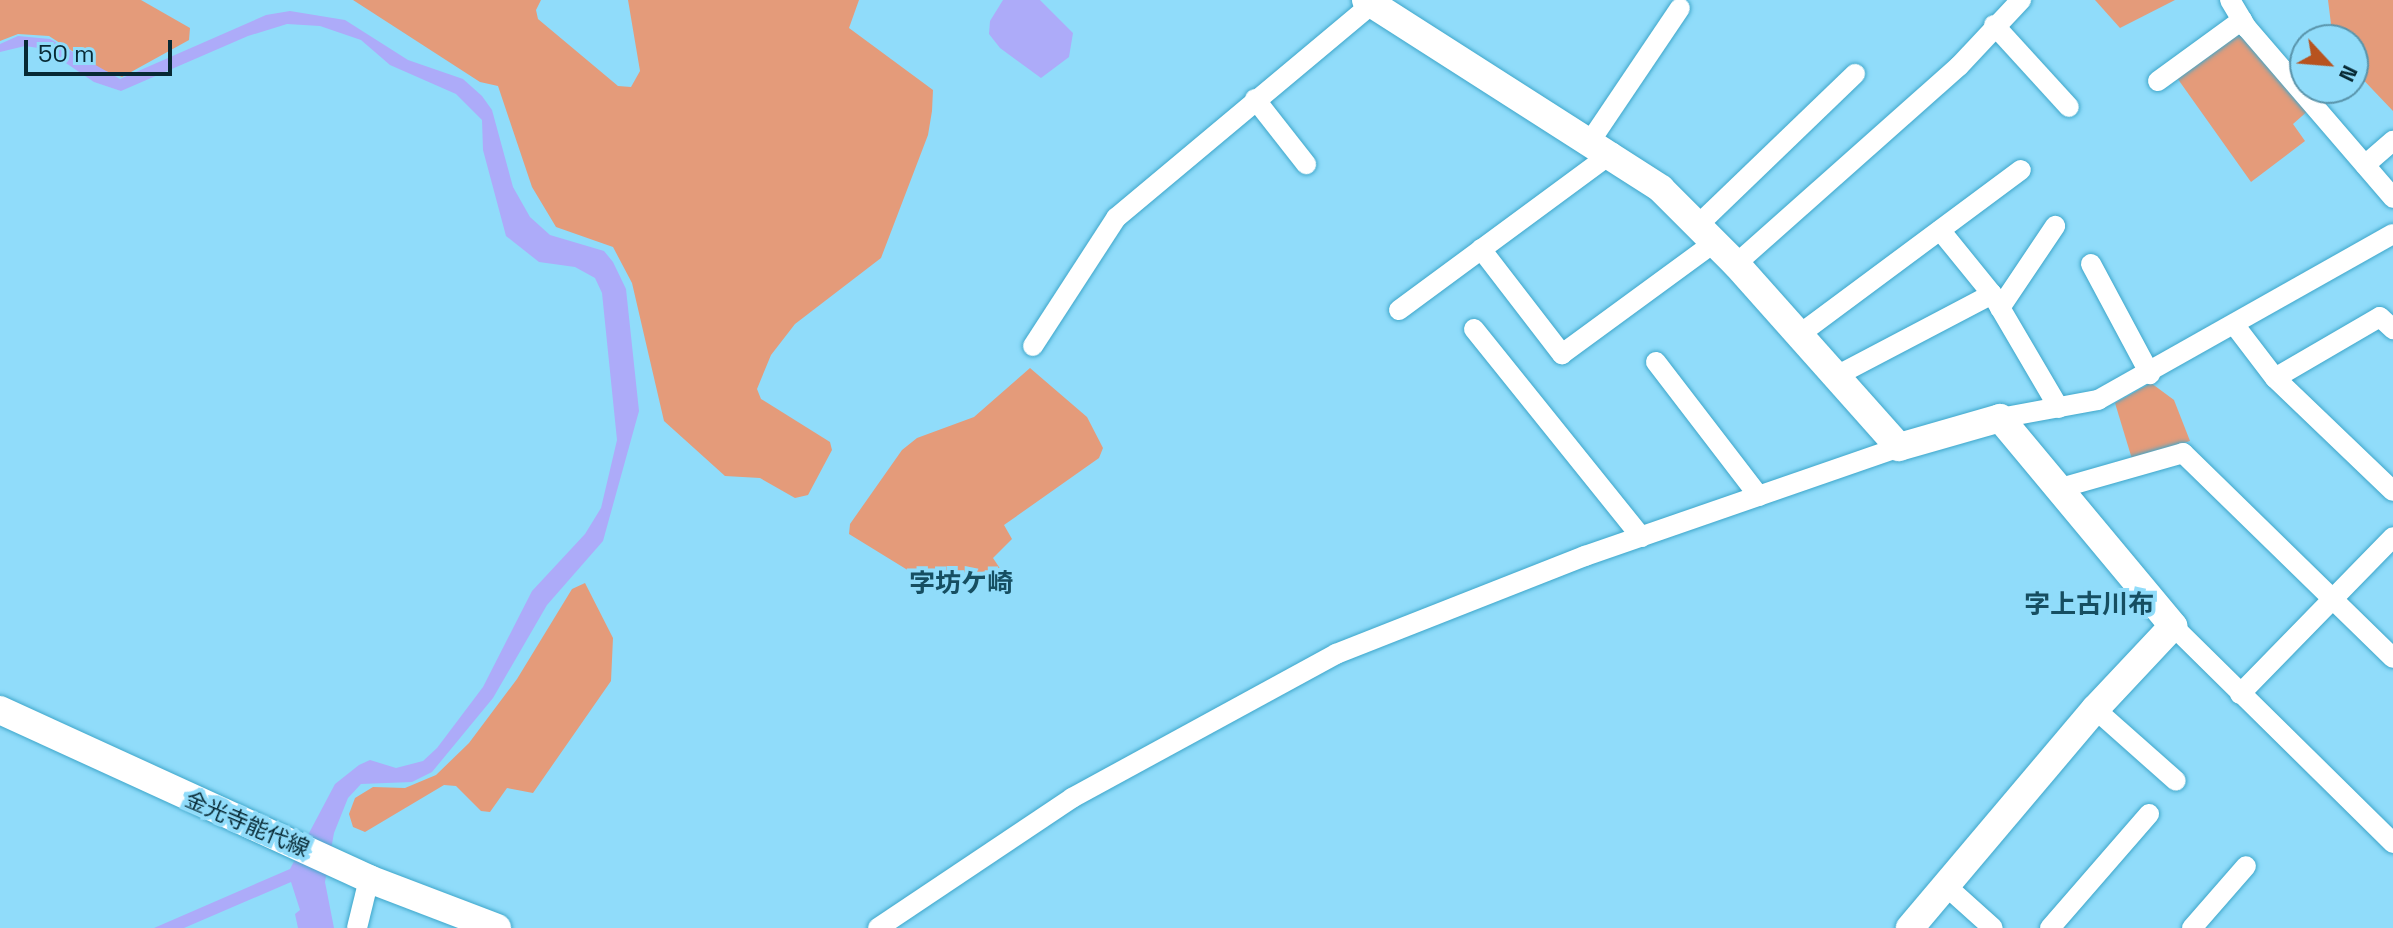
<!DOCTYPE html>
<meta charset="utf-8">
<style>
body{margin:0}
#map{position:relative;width:2393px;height:928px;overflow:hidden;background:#90dcfa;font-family:"Space Grotesk","Noto Sans JP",sans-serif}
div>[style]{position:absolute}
.green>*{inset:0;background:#e49b7a}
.water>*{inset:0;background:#adabf9}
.roads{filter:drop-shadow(0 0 2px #3ea6ca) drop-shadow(0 0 2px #3ea6ca)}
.street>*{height:20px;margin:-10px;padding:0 10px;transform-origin:10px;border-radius:10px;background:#fff}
.secondary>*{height:28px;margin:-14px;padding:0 14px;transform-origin:14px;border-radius:14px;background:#fff}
span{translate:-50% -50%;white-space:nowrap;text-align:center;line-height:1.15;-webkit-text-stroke:8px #90dcfa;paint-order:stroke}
.street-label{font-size:22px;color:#072934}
.quarter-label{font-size:26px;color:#164e61;font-weight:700}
.north{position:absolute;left:2289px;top:24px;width:80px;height:80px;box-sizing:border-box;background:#90dcfa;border:2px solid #5994ab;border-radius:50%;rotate:116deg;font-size:22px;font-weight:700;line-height:32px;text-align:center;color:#072934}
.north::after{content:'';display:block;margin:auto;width:28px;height:36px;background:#b7531f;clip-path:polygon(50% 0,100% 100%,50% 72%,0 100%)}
.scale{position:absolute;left:24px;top:40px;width:148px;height:36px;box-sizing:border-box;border:4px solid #072934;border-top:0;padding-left:10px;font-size:24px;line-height:28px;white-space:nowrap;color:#072934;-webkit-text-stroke:6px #90dcfa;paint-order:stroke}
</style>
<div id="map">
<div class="green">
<i style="clip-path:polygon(0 0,141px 0,190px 28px,189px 40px,122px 77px,100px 69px,49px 36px,18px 34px,0 41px)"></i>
<i style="clip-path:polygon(353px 0,541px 0,536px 10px,538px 19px,618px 86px,631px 87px,640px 71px,628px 0,859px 0,849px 28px,933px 90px,932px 111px,928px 135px,881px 258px,795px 324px,771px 355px,757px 389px,761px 399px,830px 442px,832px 450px,808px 495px,795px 498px,760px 478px,725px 476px,664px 421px,632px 283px,613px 247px,556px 227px,532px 187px,498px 86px,480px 82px)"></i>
<i style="clip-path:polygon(2095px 0,2175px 0,2120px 28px)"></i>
<i style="clip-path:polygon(2328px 0,2393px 0,2393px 111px,2353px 69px,2353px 40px,2333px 40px)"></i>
<i style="clip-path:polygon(2240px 32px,2310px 109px,2293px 124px,2305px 141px,2251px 182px,2175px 75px)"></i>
<i style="clip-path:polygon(1030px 368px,1087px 417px,1103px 448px,1099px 458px,1004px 525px,1012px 539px,993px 558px,1001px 570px,997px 576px,932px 585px,849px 534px,850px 524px,902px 450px,917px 438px,974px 417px)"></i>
<i style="clip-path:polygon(2151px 383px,2174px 400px,2190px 441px,2132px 459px,2115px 403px)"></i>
<i style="clip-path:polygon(585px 583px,613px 638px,611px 681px,533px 793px,507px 788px,490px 812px,481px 811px,456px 786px,444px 785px,365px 832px,353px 827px,349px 814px,355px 798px,373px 787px,405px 788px,436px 775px,469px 743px,517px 679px,572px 589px)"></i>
</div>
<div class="water">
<i style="clip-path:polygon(1003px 0,1040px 0,1073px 33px,1069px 57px,1041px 78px,1000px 48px,989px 34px,990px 21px)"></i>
<i style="clip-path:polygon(290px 11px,345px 20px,408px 60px,463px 79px,482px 96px,492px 110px,513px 187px,530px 217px,550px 235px,604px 251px,613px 262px,626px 289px,639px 411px,603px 541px,547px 605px,493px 698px,432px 772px,412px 782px,361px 784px,348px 798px,334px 833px,325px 882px,334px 928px,298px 928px,295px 914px,300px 910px,291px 882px,184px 928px,154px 928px,290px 869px,335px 784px,359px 765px,370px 760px,396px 768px,423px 761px,437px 748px,483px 687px,532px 591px,585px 534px,601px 508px,617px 440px,602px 293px,595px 278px,575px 267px,539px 262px,506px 236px,483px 150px,482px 120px,456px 94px,390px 65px,361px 40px,320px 26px,287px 24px,248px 36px,121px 91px,94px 82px,45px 49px,25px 46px,0 52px,0 44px,18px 36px,50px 39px,120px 79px,266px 15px)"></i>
</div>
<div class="roads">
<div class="street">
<i style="left:2230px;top:0;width:33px;rotate:59deg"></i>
<i style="left:2247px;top:28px;width:224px;rotate:49.3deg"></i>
<i style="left:1994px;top:25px;width:111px;rotate:47.6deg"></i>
<i style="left:2158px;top:81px;width:104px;rotate:-36deg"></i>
<i style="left:1255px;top:99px;width:83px;rotate:51.9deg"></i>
<i style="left:1591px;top:140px;width:159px;rotate:-56deg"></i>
<i style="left:2365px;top:165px;width:37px;rotate:-41deg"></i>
<i style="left:1698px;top:225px;width:218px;rotate:-43.9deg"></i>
<i style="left:1481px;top:249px;width:133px;rotate:52.4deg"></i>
<i style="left:1562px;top:354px;width:190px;rotate:-36.2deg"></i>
<i style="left:1736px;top:264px;width:298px;rotate:-41.6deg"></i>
<i style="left:1959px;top:66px;width:91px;rotate:-46.8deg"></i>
<i style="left:2091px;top:264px;width:125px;rotate:61.8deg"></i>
<i style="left:1992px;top:294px;width:132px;rotate:59.6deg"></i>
<i style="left:2000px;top:308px;width:99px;rotate:-56.1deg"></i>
<i style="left:1399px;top:310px;width:265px;rotate:-36.4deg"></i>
<i style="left:2236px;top:327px;width:64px;rotate:52.6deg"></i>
<i style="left:2275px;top:378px;width:163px;rotate:43.8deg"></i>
<i style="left:1474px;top:329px;width:267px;rotate:51.2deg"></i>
<i style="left:1800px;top:334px;width:275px;rotate:-36.6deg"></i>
<i style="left:1033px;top:346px;width:153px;rotate:-57deg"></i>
<i style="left:1116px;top:218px;width:334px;rotate:-39.9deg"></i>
<i style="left:1656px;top:362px;width:169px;rotate:52.5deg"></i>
<i style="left:1838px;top:375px;width:174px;rotate:-27.7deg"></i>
<i style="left:1992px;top:294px;width:82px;rotate:-129.1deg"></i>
<i style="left:2275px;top:378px;width:121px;rotate:-30.2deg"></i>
<i style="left:2380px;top:317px;width:18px;rotate:43deg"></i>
<i style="left:2000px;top:418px;width:100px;rotate:-10.4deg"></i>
<i style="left:2098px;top:400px;width:338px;rotate:-29.4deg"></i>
<i style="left:2057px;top:489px;width:131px;rotate:-15.9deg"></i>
<i style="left:2183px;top:453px;width:293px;rotate:44.3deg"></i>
<i style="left:2173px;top:626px;width:309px;rotate:44.6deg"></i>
<i style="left:2240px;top:694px;width:219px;rotate:-45.7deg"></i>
<i style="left:2095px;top:709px;width:108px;rotate:41.6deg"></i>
<i style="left:1945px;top:885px;width:64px;rotate:41.9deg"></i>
<i style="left:357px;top:928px;width:50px;rotate:-76.2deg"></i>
<i style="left:878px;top:928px;width:234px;rotate:-33.8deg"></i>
<i style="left:1072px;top:798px;width:301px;rotate:-28.6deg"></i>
<i style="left:1336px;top:654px;width:268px;rotate:-21.5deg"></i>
<i style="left:1585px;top:556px;width:332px;rotate:-19.1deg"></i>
<i style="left:2050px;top:928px;width:151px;rotate:-49deg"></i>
<i style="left:2192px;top:928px;width:82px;rotate:-48.9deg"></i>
</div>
<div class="secondary">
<i style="left:1366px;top:0;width:350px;rotate:32.6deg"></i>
<i style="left:1661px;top:189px;width:106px;rotate:45deg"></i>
<i style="left:1736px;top:264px;width:245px;rotate:48.3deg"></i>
<i style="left:1899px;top:447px;width:105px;rotate:-16deg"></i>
<i style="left:2000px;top:418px;width:271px;rotate:50.2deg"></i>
<i style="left:2173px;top:626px;width:114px;rotate:133.2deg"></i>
<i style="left:2095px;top:709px;width:287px;rotate:130.2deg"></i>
<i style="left:0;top:710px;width:406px;rotate:24.6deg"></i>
<i style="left:369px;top:879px;width:137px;rotate:20.9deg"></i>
</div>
</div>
<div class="street-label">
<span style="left:247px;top:824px;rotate:23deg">金光寺能代線</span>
</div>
<div class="quarter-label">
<span style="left:961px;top:584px">字坊ケ崎</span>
<span style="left:2089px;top:605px">字上古川布</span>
</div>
<div class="north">N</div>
<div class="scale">50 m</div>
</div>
